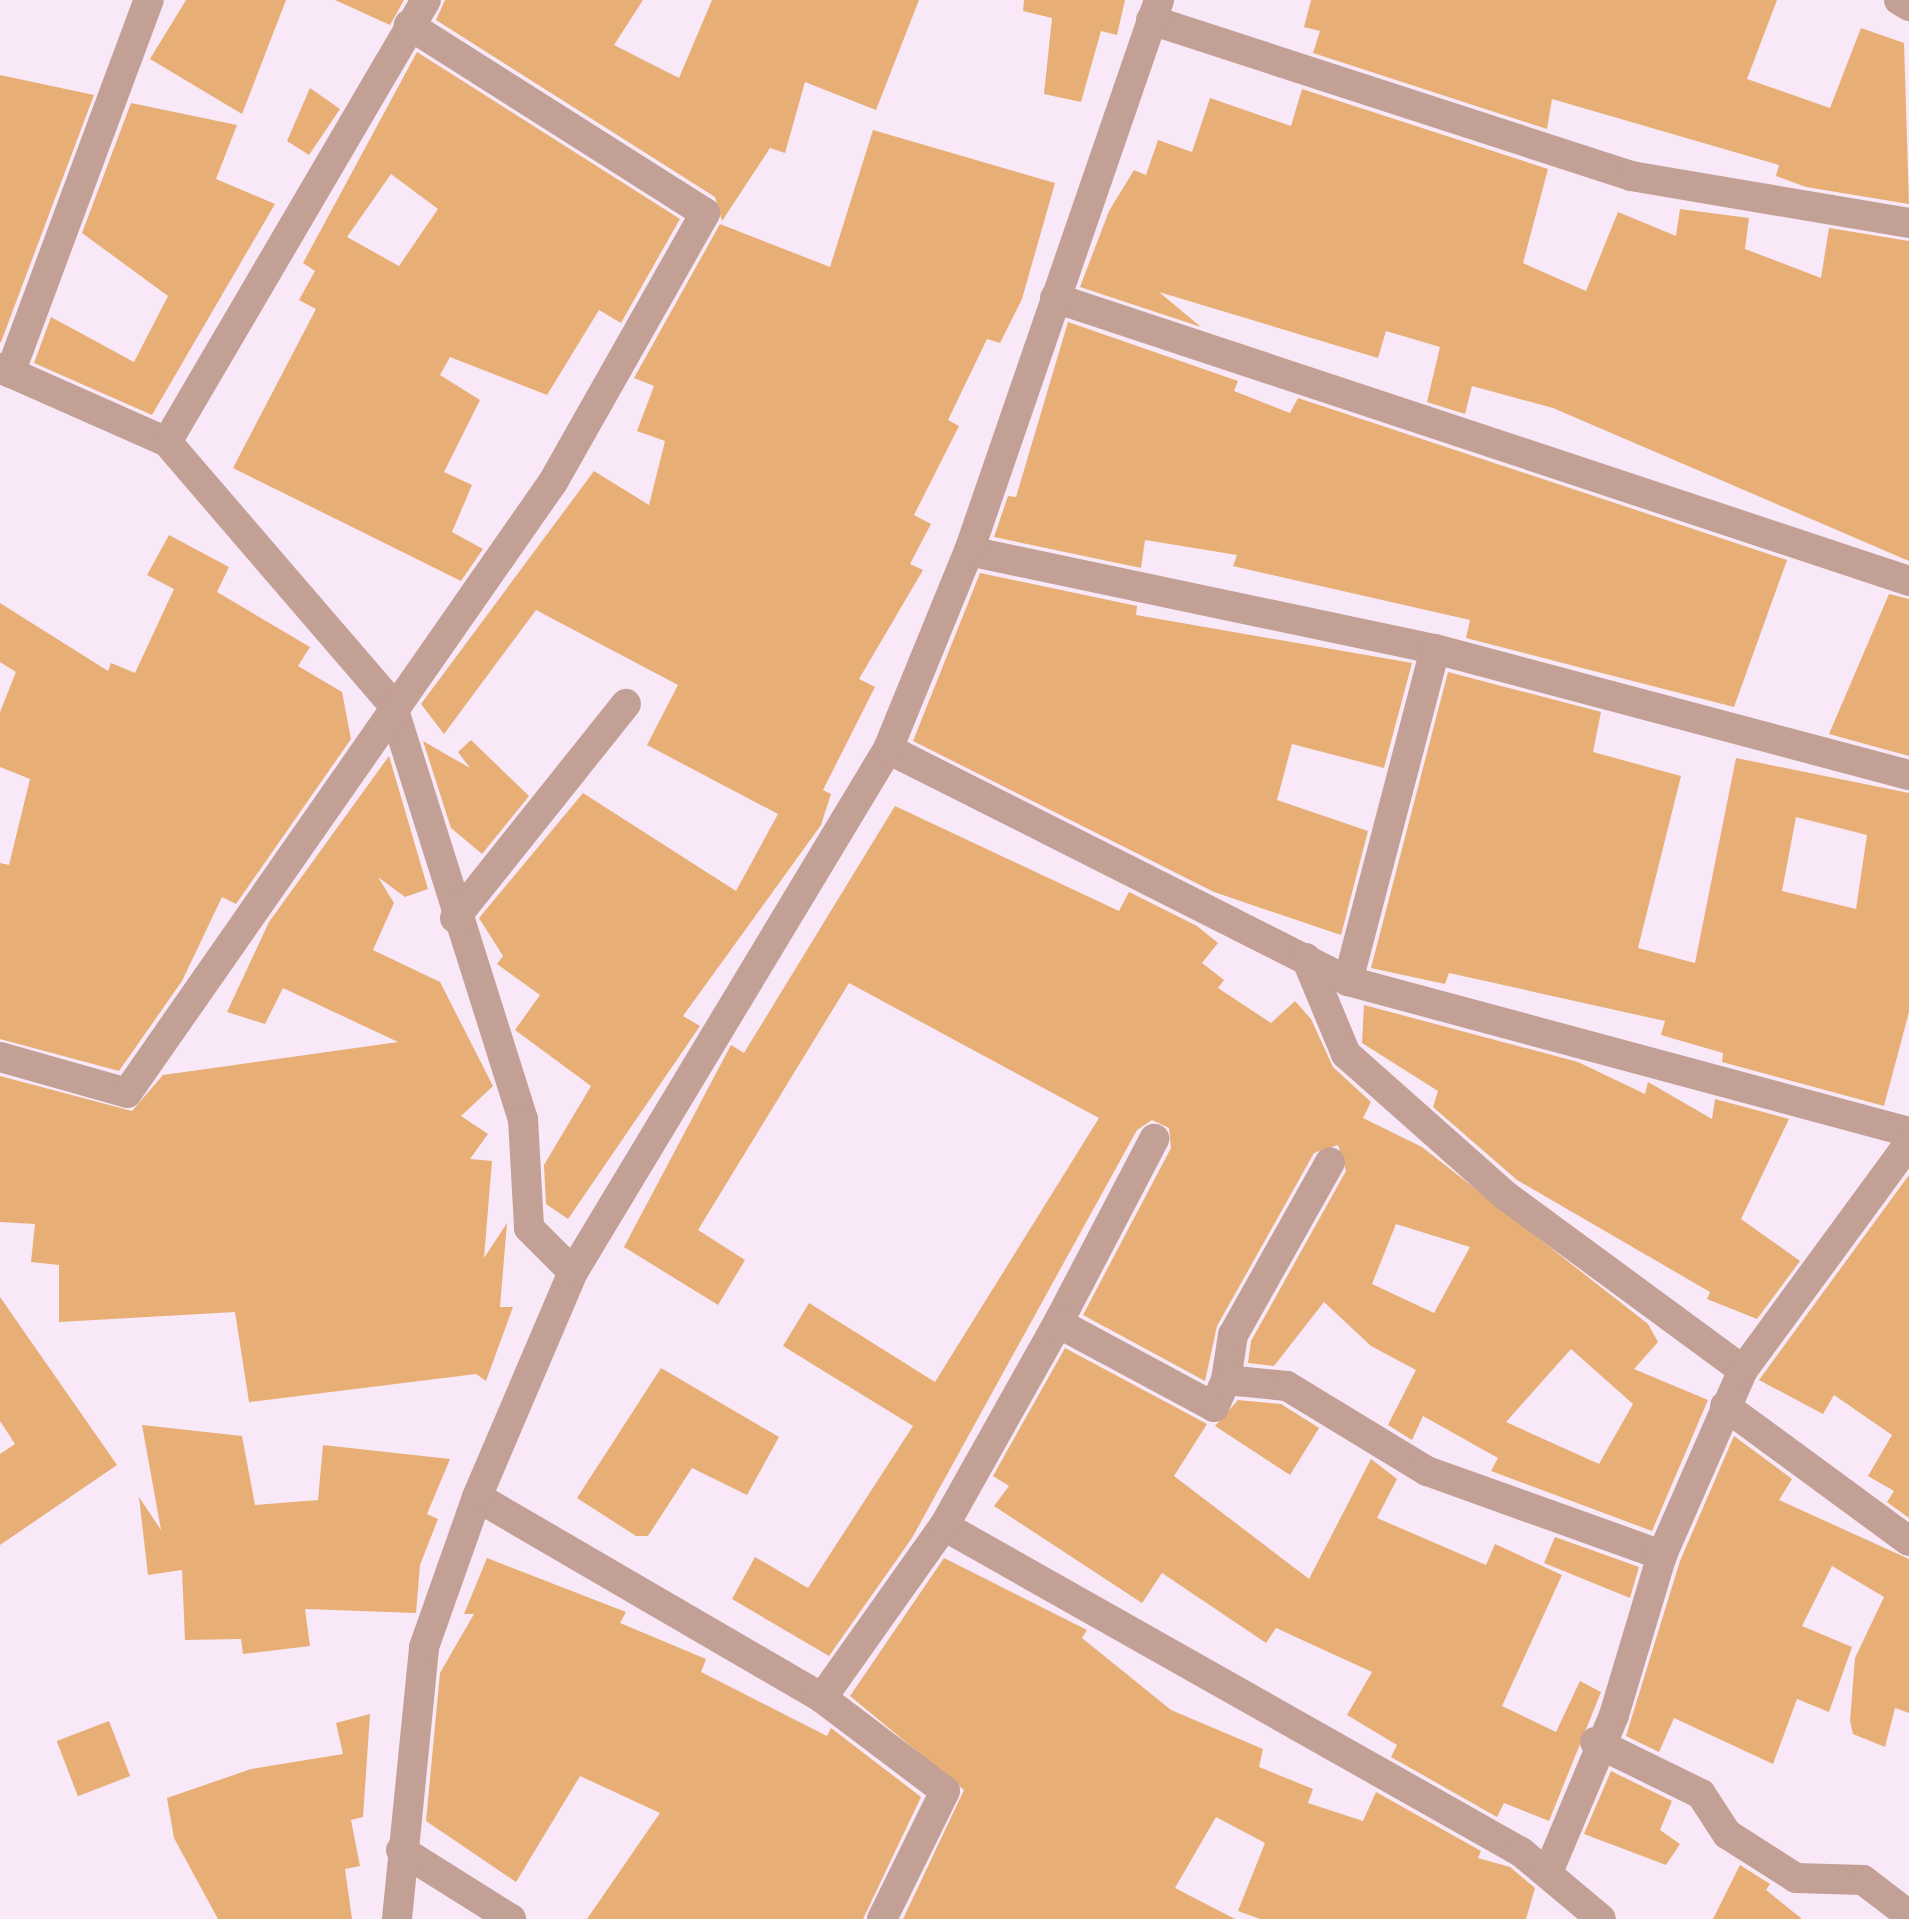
<!DOCTYPE html>
<style>
body{margin:0}
#map{position:relative;width:1909px;height:1919px;overflow:hidden;background:#f9e8f7;font-family:"Titillium Web",sans-serif}
div>[style]{position:absolute}
.building>*{inset:0;background:#e7af76;transform-origin:0 0}
.street>*{height:30px;margin:-15px;padding:0 15px;transform-origin:15px;border-radius:15px;background:#c3a095}
span{translate:-50% -50%;white-space:nowrap;text-align:center;line-height:1.15;-webkit-text-stroke:8px #fff;paint-order:stroke}
</style>
<div id="map">
<div class="building">
<i style="clip-path:polygon(186px 0,286px 0,242px 114px,150px 59px)"></i>
<i style="clip-path:polygon(335px 0,404px 0,390px 25px)"></i>
<i style="clip-path:polygon(445px 0,643px 0,614px 45px,679px 78px,712px 0,919px 0,876px 110px,805px 82px,785px 153px,770px 148px,722px 221px,715px 197px,436px 20px)"></i>
<i style="clip-path:polygon(1024px 0,1125px 0,1117px 35px,1101px 31px,1081px 102px,1044px 94px,1052px 18px,1023px 11px)"></i>
<i style="clip-path:polygon(1311px 0,1777px 0,1747px 79px,1830px 108px,1861px 28px,1904px 43px,1909px 204px,1806px 187px,1776px 176px,1779px 165px,1552px 99px,1547px 129px,1313px 53px,1320px 31px,1304px 27px)"></i>
<i style="clip-path:polygon(evenodd,417px 52px,680px 219px,621px 323px,599px 310px,547px 395px,450px 357px,440px 375px,480px 400px,444px 472px,472px 485px,452px 532px,483px 549px,461px 581px,233px 468px,316px 309px,299px 300px,315px 271px,303px 263px,417px 52px,391px 174px,438px 209px,399px 266px,347px 237px,391px 174px)"></i>
<i style="clip-path:polygon(0 75px,94px 95px,1px 342px,0 342px)"></i>
<i style="clip-path:polygon(310px 88px,340px 109px,309px 155px,287px 141px)"></i>
<i style="clip-path:polygon(1302px 89px,1548px 169px,1523px 263px,1586px 291px,1618px 212px,1676px 236px,1680px 209px,1749px 218px,1745px 249px,1821px 278px,1829px 228px,1909px 241px,1909px 561px,1553px 408px,1472px 386px,1465px 414px,1427px 402px,1440px 347px,1386px 331px,1378px 358px,1159px 292px,1201px 327px,1080px 287px,1109px 211px,1134px 170px,1146px 175px,1158px 140px,1192px 152px,1210px 98px,1291px 126px)"></i>
<i style="clip-path:polygon(131px 103px,237px 125px,216px 179px,275px 204px,152px 415px,34px 363px,51px 317px,134px 362px,168px 296px,82px 233px)"></i>
<i style="clip-path:polygon(873px 130px,1055px 183px,1022px 299px,1000px 343px,987px 339px,948px 420px,959px 426px,914px 515px,931px 524px,910px 564px,923px 570px,859px 679px,875px 687px,823px 790px,831px 794px,821px 825px,683px 1016px,700px 1026px,568px 1219px,546px 1204px,544px 1165px,591px 1086px,515px 1030px,540px 995px,497px 964px,503px 956px,479px 918px,583px 793px,736px 891px,778px 814px,647px 745px,678px 685px,536px 610px,444px 734px,421px 704px,594px 471px,649px 505px,665px 441px,637px 431px,654px 386px,634px 378px,720px 224px,830px 267px)"></i>
<i style="clip-path:polygon(1068px 322px,1238px 381px,1234px 391px,1290px 413px,1298px 398px,1787px 560px,1734px 707px,1466px 638px,1470px 620px,1233px 566px,1237px 555px,1145px 540px,1141px 568px,994px 537px,1008px 496px,1016px 497px)"></i>
<i style="clip-path:polygon(169px 535px,229px 567px,217px 592px,310px 647px,298px 666px,342px 692px,351px 739px,236px 904px,222px 897px,182px 981px,119px 1071px,0 1039px,0 863px,9px 865px,30px 779px,0 767px,0 712px,16px 672px,0 662px,0 603px,108px 671px,111px 663px,135px 673px,174px 589px,147px 575px)"></i>
<i style="clip-path:polygon(980px 573px,1137px 606px,1136px 615px,1412px 663px,1384px 768px,1292px 744px,1277px 800px,1368px 831px,1341px 935px,1214px 892px,913px 741px)"></i>
<i style="clip-path:polygon(1889px 594px,1909px 599px,1909px 756px,1829px 734px)"></i>
<i style="clip-path:polygon(evenodd,1448px 672px,1601px 712px,1593px 752px,1681px 776px,1638px 948px,1695px 963px,1736px 758px,1909px 793px,1909px 1012px,1884px 1106px,1722px 1062px,1723px 1053px,1661px 1035px,1665px 1021px,1449px 973px,1445px 984px,1371px 968px,1448px 672px,1796px 817px,1867px 835px,1856px 909px,1782px 891px,1796px 817px)"></i>
<i style="clip-path:polygon(471px 740px,529px 796px,482px 854px,451px 828px,423px 741px,470px 768px,458px 752px)"></i>
<i style="clip-path:polygon(389px 756px,428px 889px,405px 897px,378px 877px,394px 903px,373px 950px,440px 982px,493px 1086px,461px 1116px,488px 1134px,470px 1159px,492px 1161px,484px 1258px,507px 1223px,500px 1307px,513px 1307px,486px 1381px,476px 1374px,249px 1402px,235px 1312px,59px 1322px,59px 1265px,31px 1262px,35px 1224px,0 1222px,0 1076px,132px 1111px,163px 1075px,398px 1042px,283px 988px,265px 1024px,227px 1012px,269px 922px)"></i>
<i style="clip-path:polygon(evenodd,895px 806px,1119px 911px,1129px 892px,1197px 926px,1218px 943px,1202px 963px,1224px 980px,1218px 988px,1271px 1023px,1295px 1001px,1311px 1019px,1333px 1067px,1371px 1102px,1363px 1118px,1422px 1147px,1648px 1324px,1658px 1342px,1634px 1369px,1708px 1400px,1652px 1531px,1491px 1471px,1498px 1458px,1423px 1416px,1412px 1440px,1388px 1425px,1416px 1370px,1371px 1346px,1324px 1302px,1274px 1366px,1248px 1363px,1251px 1341px,1346px 1171px,1338px 1145px,1314px 1153px,1217px 1326px,1205px 1381px,1083px 1315px,1171px 1148px,1169px 1128px,1152px 1120px,1137px 1130px,912px 1538px,829px 1656px,732px 1599px,755px 1557px,808px 1588px,913px 1426px,783px 1346px,809px 1303px,935px 1382px,1099px 1118px,849px 983px,698px 1230px,745px 1260px,718px 1305px,624px 1247px,731px 1045px,744px 1053px,895px 806px,1396px 1224px,1470px 1247px,1434px 1313px,1372px 1284px,1396px 1224px,895px 806px,1571px 1349px,1633px 1404px,1599px 1464px,1506px 1422px,1571px 1349px)"></i>
<i style="clip-path:polygon(1364px 1005px,1578px 1062px,1645px 1094px,1648px 1082px,1712px 1119px,1715px 1099px,1789px 1119px,1741px 1219px,1800px 1261px,1757px 1319px,1707px 1299px,1710px 1292px,1517px 1180px,1433px 1107px,1438px 1091px,1362px 1043px)"></i>
<i style="clip-path:polygon(1909px 1175px,1909px 1518px,1887px 1502px,1894px 1491px,1868px 1476px,1892px 1435px,1834px 1395px,1823px 1414px,1759px 1380px)"></i>
<i style="clip-path:polygon(0 1297px,117px 1465px,0 1545px,0 1454px,15px 1444px,0 1421px)"></i>
<i style="clip-path:polygon(1065px 1348px,1207px 1424px,1174px 1476px,1309px 1579px,1371px 1459px,1397px 1479px,1377px 1518px,1486px 1565px,1495px 1544px,1562px 1575px,1502px 1706px,1556px 1732px,1580px 1681px,1601px 1692px,1549px 1821px,1504px 1803px,1497px 1817px,1391px 1757px,1397px 1745px,1347px 1715px,1372px 1672px,1276px 1628px,1266px 1643px,1162px 1573px,1142px 1603px,994px 1506px,1009px 1486px,993px 1476px)"></i>
<i style="clip-path:polygon(661px 1368px,779px 1437px,747px 1495px,692px 1468px,648px 1536px,636px 1536px,577px 1498px)"></i>
<i style="clip-path:polygon(1238px 1400px,1281px 1404px,1319px 1428px,1290px 1475px,1215px 1426px)"></i>
<i style="clip-path:polygon(142px 1425px,242px 1436px,255px 1505px,318px 1500px,323px 1445px,450px 1459px,427px 1514px,438px 1519px,420px 1565px,416px 1613px,305px 1609px,310px 1646px,243px 1654px,241px 1639px,185px 1640px,182px 1570px,148px 1575px,139px 1497px,161px 1530px)"></i>
<i style="clip-path:polygon(1734px 1436px,1792px 1479px,1779px 1500px,1909px 1559px,1909px 1713px,1895px 1708px,1885px 1747px,1853px 1734px,1850px 1721px,1855px 1658px,1884px 1597px,1832px 1566px,1802px 1626px,1852px 1647px,1829px 1712px,1797px 1699px,1773px 1764px,1674px 1718px,1659px 1752px,1626px 1736px,1680px 1561px)"></i>
<i style="clip-path:polygon(1555px 1537px,1639px 1567px,1630px 1598px,1544px 1563px)"></i>
<i style="clip-path:polygon(487px 1558px,626px 1612px,620px 1623px,706px 1659px,701px 1672px,827px 1736px,831px 1728px,921px 1797px,863px 1919px,587px 1919px,660px 1813px,580px 1776px,516px 1882px,426px 1821px,440px 1673px,474px 1614px,464px 1614px)"></i>
<i style="clip-path:polygon(944px 1558px,1087px 1630px,1082px 1638px,1171px 1710px,1263px 1749px,1259px 1767px,1313px 1789px,1308px 1803px,1363px 1821px,1376px 1792px,1481px 1851px,1478px 1858px,1510px 1867px,1535px 1888px,1526px 1919px,1260px 1919px,1238px 1911px,1265px 1843px,1216px 1817px,1175px 1888px,1235px 1919px,903px 1919px,964px 1790px,850px 1696px)"></i>
<i style="clip-path:polygon(370px 1714px,363px 1817px,351px 1820px,360px 1866px,345px 1869px,352px 1919px,218px 1919px,174px 1838px,167px 1798px,251px 1769px,343px 1754px,336px 1723px)"></i>
<i style="left:109px;top:1721px;width:59px;height:56px;rotate:69deg"></i>
<i style="clip-path:polygon(1611px 1771px,1672px 1801px,1660px 1830px,1680px 1844px,1666px 1865px,1584px 1834px)"></i>
<i style="clip-path:polygon(1740px 1865px,1770px 1884px,1766px 1890px,1802px 1919px,1713px 1919px)"></i>
</div>
<div class="street">
<i style="left:1899px;top:0;width:12px;rotate:31deg"></i>
<i style="left:1151px;top:20px;width:505px;rotate:18deg"></i>
<i style="left:1631px;top:176px;width:282px;rotate:9.6deg"></i>
<i style="left:1055px;top:298px;width:900px;rotate:18.33deg"></i>
<i style="left:0;top:368px;width:183px;rotate:23.9deg"></i>
<i style="left:167px;top:442px;width:345px;rotate:49.3deg"></i>
<i style="left:392px;top:704px;width:435px;rotate:72.5deg"></i>
<i style="left:523px;top:1119px;width:109px;rotate:86.8deg"></i>
<i style="left:529px;top:1228px;width:62px;rotate:45deg"></i>
<i style="left:10px;top:373px;width:398px;rotate:-69.6deg"></i>
<i style="left:167px;top:442px;width:512px;rotate:-59.63deg"></i>
<i style="left:969px;top:551px;width:476px;rotate:11.9deg"></i>
<i style="left:1435px;top:649px;width:490px;rotate:14.9deg"></i>
<i style="left:888px;top:749px;width:515px;rotate:26.76deg"></i>
<i style="left:1348px;top:981px;width:581px;rotate:15.06deg"></i>
<i style="left:455px;top:918px;width:274px;rotate:-51.4deg"></i>
<i style="left:1306px;top:958px;width:104px;rotate:67.4deg"></i>
<i style="left:1346px;top:1054px;width:214px;rotate:41.6deg"></i>
<i style="left:1506px;top:1196px;width:294px;rotate:36.3deg"></i>
<i style="left:1348px;top:981px;width:343px;rotate:-75.3deg"></i>
<i style="left:0;top:1057px;width:132px;rotate:15.8deg"></i>
<i style="left:127px;top:1093px;width:745px;rotate:-55.12deg"></i>
<i style="left:553px;top:482px;width:309px;rotate:-60.5deg"></i>
<i style="left:705px;top:213px;width:351px;rotate:-147.6deg"></i>
<i style="left:1058px;top:1323px;width:208px;rotate:-62.4deg"></i>
<i style="left:1226px;top:1380px;width:46px;rotate:-81.2deg"></i>
<i style="left:1233px;top:1335px;width:198px;rotate:-60.7deg"></i>
<i style="left:1725px;top:1406px;width:228px;rotate:36.3deg"></i>
<i style="left:477px;top:1497px;width:399px;rotate:30.2deg"></i>
<i style="left:822px;top:1698px;width:154px;rotate:37.1deg"></i>
<i style="left:945px;top:1791px;width:143px;rotate:116.2deg"></i>
<i style="left:944px;top:1526px;width:663px;rotate:29.47deg"></i>
<i style="left:1521px;top:1852px;width:104px;rotate:39.9deg"></i>
<i style="left:822px;top:1698px;width:211px;rotate:-54.7deg"></i>
<i style="left:944px;top:1526px;width:233px;rotate:-60.7deg"></i>
<i style="left:1058px;top:1323px;width:177px;rotate:28.3deg"></i>
<i style="left:1214px;top:1407px;width:30px;rotate:-66deg"></i>
<i style="left:1226px;top:1380px;width:61px;rotate:5.6deg"></i>
<i style="left:1287px;top:1386px;width:164px;rotate:31.3deg"></i>
<i style="left:1427px;top:1471px;width:250px;rotate:19.7deg"></i>
<i style="left:1595px;top:1742px;width:118px;rotate:26.1deg"></i>
<i style="left:1701px;top:1794px;width:48px;rotate:57deg"></i>
<i style="left:1727px;top:1834px;width:82px;rotate:32.5deg"></i>
<i style="left:1796px;top:1878px;width:67px;rotate:1.7deg"></i>
<i style="left:1863px;top:1880px;width:58px;rotate:37.3deg"></i>
<i style="left:401px;top:1850px;width:130px;rotate:32.1deg"></i>
<i style="left:1549px;top:1870px;width:168px;rotate:-67.2deg"></i>
<i style="left:1614px;top:1715px;width:167px;rotate:-73.3deg"></i>
<i style="left:1662px;top:1555px;width:202px;rotate:-66.4deg"></i>
<i style="left:1743px;top:1370px;width:281px;rotate:-53.8deg"></i>
<i style="left:397px;top:1919px;width:273px;rotate:-84.3deg"></i>
<i style="left:424px;top:1647px;width:159px;rotate:-70.5deg"></i>
<i style="left:477px;top:1497px;width:245px;rotate:-66.9deg"></i>
<i style="left:573px;top:1272px;width:611px;rotate:-58.94deg"></i>
<i style="left:888px;top:749px;width:214px;rotate:-67.8deg"></i>
<i style="left:969px;top:551px;width:583px;rotate:-70.97deg"></i>
</div>
</div>
